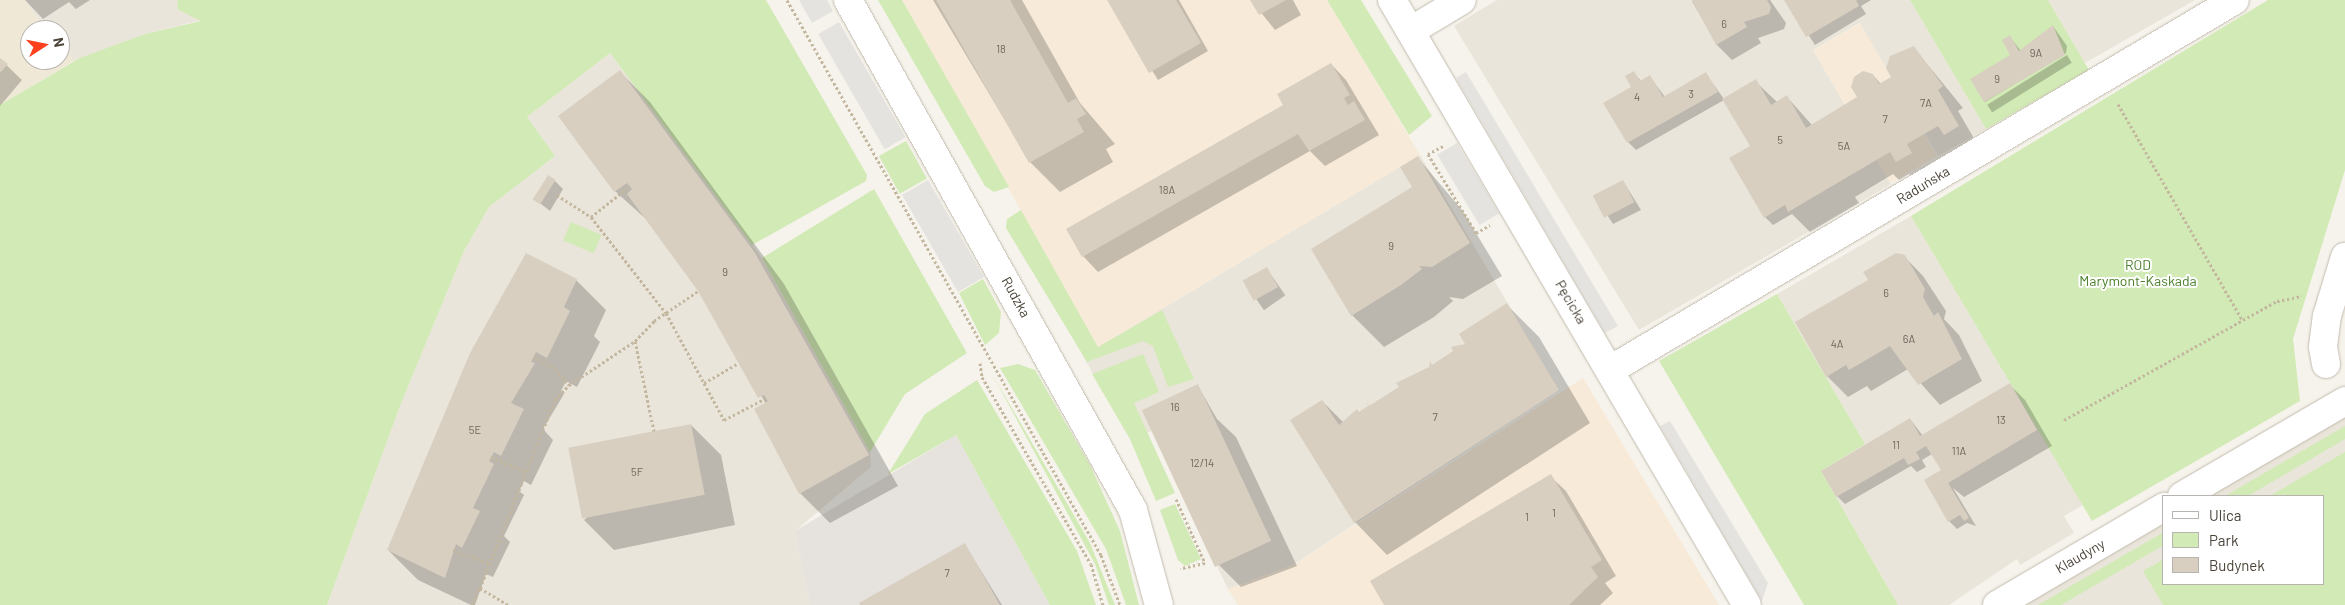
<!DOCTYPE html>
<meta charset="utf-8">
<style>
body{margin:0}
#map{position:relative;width:2345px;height:605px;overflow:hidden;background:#f6f3ec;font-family:Barlow,sans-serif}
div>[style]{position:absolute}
.residential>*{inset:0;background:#eae5da}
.commercial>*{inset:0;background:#f7ead8;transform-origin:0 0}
.industrial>*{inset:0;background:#e6e2dd}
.education>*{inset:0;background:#efe8d6}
.green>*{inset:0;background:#d2eab5;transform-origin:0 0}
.parking>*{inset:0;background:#e5e3e0;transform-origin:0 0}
.shadow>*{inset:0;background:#0003;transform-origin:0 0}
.building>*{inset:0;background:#d8cfc1;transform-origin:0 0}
.path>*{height:3px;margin-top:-1.5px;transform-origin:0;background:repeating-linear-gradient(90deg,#c4b79f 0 2.5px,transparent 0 5px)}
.roads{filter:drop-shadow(0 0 1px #c2bbae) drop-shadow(0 0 1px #c2bbae)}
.minor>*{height:28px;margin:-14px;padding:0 14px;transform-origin:14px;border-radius:14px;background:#fff}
.tertiary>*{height:28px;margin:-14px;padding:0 14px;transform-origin:14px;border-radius:14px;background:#fff}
span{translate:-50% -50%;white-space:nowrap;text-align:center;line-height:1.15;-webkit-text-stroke:4px #fff;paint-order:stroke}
.number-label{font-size:11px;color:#6e675b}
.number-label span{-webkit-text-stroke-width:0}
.street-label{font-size:14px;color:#4b4439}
.park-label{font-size:14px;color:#4a7f2a}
.legend{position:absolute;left:2162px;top:495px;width:162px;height:90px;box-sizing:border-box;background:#fff;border:1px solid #b7b4b0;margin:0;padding:6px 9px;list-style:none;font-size:15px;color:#4b4439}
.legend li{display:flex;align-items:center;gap:10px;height:25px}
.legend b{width:25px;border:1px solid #b7b4b0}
.north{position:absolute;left:20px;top:20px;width:50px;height:50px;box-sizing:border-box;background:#fff;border:1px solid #b7b4b0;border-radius:50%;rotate:79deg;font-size:14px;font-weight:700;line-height:20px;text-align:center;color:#4b4439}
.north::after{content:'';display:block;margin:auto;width:18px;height:22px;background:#fc3f1d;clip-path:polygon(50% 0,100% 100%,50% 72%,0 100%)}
</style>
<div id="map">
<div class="residential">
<i style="clip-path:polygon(25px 0,178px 0,177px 9px,202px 20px,145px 34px,74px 61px,60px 43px,60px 30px,46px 30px)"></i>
<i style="clip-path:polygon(1497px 0,1910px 0,1986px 129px,1938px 156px,1859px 23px,1813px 50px,1891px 184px,1639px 330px,1454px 26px)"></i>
<i style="clip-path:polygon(2048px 0,2195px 0,2085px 63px)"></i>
<i style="clip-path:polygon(610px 53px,762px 258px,870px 452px,871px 467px,795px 531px,810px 605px,327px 605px,400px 406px,464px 251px,489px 207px,555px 156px,527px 117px)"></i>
<i style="clip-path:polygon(1420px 155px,1559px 390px,1293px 565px,1228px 589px,1152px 431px,1130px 439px,1083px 356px)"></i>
<i style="clip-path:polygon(1911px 216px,2083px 505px,2064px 516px,2074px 533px,2020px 565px,2017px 559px,1949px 605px,1898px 605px,1821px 471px,1865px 444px,1777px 294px)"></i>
<i style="clip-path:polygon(2345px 411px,2345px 605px,2010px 605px,2164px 516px,2164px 584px,2324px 584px,2324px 496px,2198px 496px)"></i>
</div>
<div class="commercial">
<i style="clip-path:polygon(902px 0,1327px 0,1420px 155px,1098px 347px)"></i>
<i style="left:1860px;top:23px;width:154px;height:54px;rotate:60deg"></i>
<i style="clip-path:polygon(1583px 378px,1719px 605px,1238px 605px,1228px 589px,1293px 565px)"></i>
</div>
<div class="industrial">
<i style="clip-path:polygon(956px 435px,1050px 605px,810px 605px,795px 531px)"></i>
</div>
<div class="education">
<i style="clip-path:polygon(0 0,25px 0,46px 30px,30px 30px,30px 60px,60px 60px,62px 42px,74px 61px,0 105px)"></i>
</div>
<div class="green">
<i style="clip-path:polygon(178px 0,766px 0,867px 175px,866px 181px,752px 245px,610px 53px,527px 117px,555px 156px,489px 207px,464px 251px,400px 406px,327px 605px,0 605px,0 105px,80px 58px,145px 34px,201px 21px,177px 9px)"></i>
<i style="clip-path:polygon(878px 0,902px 0,1009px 187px,994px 192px,985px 186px)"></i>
<i style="clip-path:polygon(1327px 0,1361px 0,1432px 116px,1409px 135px)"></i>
<i style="clip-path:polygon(1910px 0,2048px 0,2089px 70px,1986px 129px)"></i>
<i style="clip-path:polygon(2268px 0,2345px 0,2345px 170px,2293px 339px,2300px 401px,2092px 521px,1911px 216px)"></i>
<i style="left:906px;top:141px;width:43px;height:31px;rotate:61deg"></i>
<i style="clip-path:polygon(874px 189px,967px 353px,905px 394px,870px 452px,762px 258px)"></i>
<i style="clip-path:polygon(1021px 210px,1098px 347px,1162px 310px,1194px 379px,1168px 387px,1153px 346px,1143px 341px,1087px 362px,1006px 228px,1007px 219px)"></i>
<i style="left:571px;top:222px;width:33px;height:20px;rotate:23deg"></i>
<i style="clip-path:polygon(983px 279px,1001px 312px,999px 333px,985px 345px,959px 293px)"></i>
<i style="clip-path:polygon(1777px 294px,1865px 444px,1821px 471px,1898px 605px,1804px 605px,1659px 361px)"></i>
<i style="clip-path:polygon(1143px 354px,1159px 392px,1134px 403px,1175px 493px,1156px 501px,1130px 439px,1092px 374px)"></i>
<i style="clip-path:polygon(1018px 364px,1035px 370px,1090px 465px,1120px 531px,1139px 605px,1126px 605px,1106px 549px,1000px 368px)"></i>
<i style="clip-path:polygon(991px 372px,1090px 543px,1115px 605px,1109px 605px,1095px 564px)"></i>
<i style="clip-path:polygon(977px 380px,1077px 551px,1096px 605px,1050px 605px,956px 435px,888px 474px,925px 414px)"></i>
<i style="clip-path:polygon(2345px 426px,2345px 439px,2248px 496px,2225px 496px)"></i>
<i style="clip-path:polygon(2345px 452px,2345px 605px,2163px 605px,2143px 571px,2164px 559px,2164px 584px,2324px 584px,2324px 496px,2270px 496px)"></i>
<i style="clip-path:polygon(1175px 504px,1201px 559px,1185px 566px,1178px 560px,1160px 510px)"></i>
<i style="clip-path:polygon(2164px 532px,2164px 545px,2061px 605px,2038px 605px)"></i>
</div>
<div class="parking">
<i style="clip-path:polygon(799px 0,827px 0,833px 11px,812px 23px)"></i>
<i style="left:839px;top:22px;width:133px;height:24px;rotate:60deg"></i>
<i style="clip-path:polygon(1466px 72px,1618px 326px,1605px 333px,1456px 78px)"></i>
<i style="left:1457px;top:143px;width:82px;height:23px;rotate:59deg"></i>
<i style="left:928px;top:180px;width:112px;height:30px;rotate:60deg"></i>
<i style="clip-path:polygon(1670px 421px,1768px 583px,1762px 601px,1660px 426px)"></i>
</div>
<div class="shadow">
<i style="clip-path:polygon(25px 0,90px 0,76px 9px,69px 2px,43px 19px)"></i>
<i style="clip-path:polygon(933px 0,1022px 0,1080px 103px,1115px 144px,1106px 149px,1113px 162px,1060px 192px,1030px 162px)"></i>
<i style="clip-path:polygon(1108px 0,1179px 0,1208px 51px,1158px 80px)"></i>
<i style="clip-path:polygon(1251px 0,1293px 0,1301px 15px,1275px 30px)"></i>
<i style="clip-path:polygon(1770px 0,1786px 23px,1784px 29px,1758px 38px,1761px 43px,1732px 60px,1717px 45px,1692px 1px)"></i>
<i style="clip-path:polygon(1786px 0,1871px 0,1861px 6px,1866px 14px,1815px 45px)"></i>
<i style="clip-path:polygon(2053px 26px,2067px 46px,2066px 53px,1985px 102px,1972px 80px,2012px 56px,2010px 37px,2021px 51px)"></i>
<i style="clip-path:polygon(1914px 48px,1963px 108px,1958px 111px,1979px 147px,1966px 156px,1958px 148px,1928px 165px,1933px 174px,1918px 183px,1909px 174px,1899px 180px,1893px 174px,1855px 197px,1859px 203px,1810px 232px,1792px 214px,1773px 225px,1765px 217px,1751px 146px,1724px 100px,1636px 150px,1628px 142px,1633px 72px,1642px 82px,1650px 77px,1665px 97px,1706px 74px,1724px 99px,1755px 81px,1777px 102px,1787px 97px,1812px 125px,1858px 97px,1873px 75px,1881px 84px,1893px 77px)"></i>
<i style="left:2067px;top:55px;width:9px;height:94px;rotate:58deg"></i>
<i style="clip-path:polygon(0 59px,22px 80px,0 106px)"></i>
<i style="clip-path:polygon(1331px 64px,1346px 80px,1379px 135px,1325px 166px,1310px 151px,1098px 272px,1083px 256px,1285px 106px)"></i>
<i style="clip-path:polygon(620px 72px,650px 102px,784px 284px,898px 486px,830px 523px,800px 493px,766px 404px,699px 290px,647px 220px,615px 191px,560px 116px)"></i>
<i style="clip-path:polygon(1418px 158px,1462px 210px,1502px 276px,1463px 299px,1449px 297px,1453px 301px,1434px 317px,1384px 347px,1352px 315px,1415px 187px)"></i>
<i style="clip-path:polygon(555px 181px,563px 189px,550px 211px,536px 200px)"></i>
<i style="clip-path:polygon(1623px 181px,1641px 210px,1613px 224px,1595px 196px)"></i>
<i style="clip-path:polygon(1902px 254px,1923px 276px,1946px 311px,1944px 319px,1959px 335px,1982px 381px,1940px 405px,1908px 369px,1871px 391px,1867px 386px,1848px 397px,1827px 376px,1870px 280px)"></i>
<i style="clip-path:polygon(526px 255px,576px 280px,606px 310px,594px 336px,600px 342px,577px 387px,566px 381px,561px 391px,564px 394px,543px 429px,553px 440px,531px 485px,524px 481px,519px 491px,524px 495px,504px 536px,510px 542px,493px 577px,486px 574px,475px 605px,471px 605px,418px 580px,388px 550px)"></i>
<i style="left:1267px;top:269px;width:32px;height:26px;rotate:55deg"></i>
<i style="clip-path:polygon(1507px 305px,1539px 337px,1590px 423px,1387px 555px,1355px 522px,1292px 421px,1322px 401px,1344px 423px,1466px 344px)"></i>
<i style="clip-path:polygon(2010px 385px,2025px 400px,2052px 446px,1964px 497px,1953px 488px,1976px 526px,1967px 523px,1957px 529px,1949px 521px,1942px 471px,1932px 454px,1922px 460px,1926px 467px,1917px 472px,1911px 466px,1845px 504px,1837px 496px,1910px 419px,1923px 436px)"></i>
<i style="clip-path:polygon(1198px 386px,1217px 419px,1236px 437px,1297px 566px,1241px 587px,1216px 562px)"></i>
<i style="clip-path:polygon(691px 425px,721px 455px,735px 525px,614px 550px,584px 520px)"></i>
<i style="clip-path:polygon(1550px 476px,1566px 491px,1616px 576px,1605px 583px,1613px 593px,1600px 605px,1385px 605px)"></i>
<i style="clip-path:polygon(965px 545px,1002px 605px,862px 605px)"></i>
</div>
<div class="building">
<i style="clip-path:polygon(936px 0,1010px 0,1068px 103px,1076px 98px,1086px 114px,1077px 119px,1084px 132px,1029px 163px)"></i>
<i style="clip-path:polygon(1107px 0,1176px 0,1201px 43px,1149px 73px)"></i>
<i style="clip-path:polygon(1250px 0,1286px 0,1259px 15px)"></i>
<i style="clip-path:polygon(1692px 0,1767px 0,1771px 7px,1769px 14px,1744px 22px,1747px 27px,1716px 45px)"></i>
<i style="clip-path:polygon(1784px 0,1856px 0,1859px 6px,1806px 37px)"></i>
<i style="clip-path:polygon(2053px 25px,2065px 55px,1984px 102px,1970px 79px,2010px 55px,2002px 40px,2010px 35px,2019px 51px)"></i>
<i style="clip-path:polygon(1914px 46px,1943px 86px,1938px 90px,1959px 126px,1944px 135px,1938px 126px,1907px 144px,1912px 153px,1896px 162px,1890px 152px,1788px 212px,1785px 205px,1764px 218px,1729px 158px,1750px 146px,1722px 99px,1756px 79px,1771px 105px,1787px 95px,1806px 128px,1857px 97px,1851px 87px,1854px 77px,1863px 71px,1873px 74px,1879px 84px,1891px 77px,1886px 68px,1890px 56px)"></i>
<i style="clip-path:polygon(0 58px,8px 64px,0 73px)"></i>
<i style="clip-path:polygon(1331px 63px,1350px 95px,1344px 98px,1348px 105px,1354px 101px,1365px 120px,1309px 151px,1298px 134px,1082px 257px,1066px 229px,1283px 105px,1277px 94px)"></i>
<i style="clip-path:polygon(620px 70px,755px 253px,869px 455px,799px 494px,754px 409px,768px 401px,764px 395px,758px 398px,698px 291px,627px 194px,632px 189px,627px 183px,614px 192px,558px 116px)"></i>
<i style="clip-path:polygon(1634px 71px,1640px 81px,1650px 75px,1663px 97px,1706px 72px,1718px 92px,1627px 143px,1603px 103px,1631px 87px,1625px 76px)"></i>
<i style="clip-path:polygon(1418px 156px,1470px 243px,1432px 267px,1419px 266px,1422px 269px,1401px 285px,1351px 316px,1311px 249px,1412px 187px,1400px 167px)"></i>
<i style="left:548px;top:175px;width:9px;height:29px;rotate:32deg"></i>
<i style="left:1623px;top:180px;width:25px;height:34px;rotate:63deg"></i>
<i style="clip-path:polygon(526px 253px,577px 279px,564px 307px,570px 311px,547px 358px,536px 352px,531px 362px,535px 363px,511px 403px,524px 409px,501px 456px,494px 452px,489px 461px,494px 464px,473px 508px,480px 511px,462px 548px,456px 544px,445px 578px,387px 550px,470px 353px)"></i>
<i style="clip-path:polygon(1896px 253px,1905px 255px,1925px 289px,1923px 297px,1928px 306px,1934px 316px,1938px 312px,1962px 359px,1918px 385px,1890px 346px,1849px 370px,1846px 365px,1826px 377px,1795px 322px,1868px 280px,1863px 272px)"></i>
<i style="left:1267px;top:267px;width:23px;height:28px;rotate:61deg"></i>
<i style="clip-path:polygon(1507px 303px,1559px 390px,1354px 523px,1290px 420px,1322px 400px,1339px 425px,1357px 409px,1359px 412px,1368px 406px,1367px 402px,1369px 406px,1399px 387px,1396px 383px,1429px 367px,1430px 361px,1432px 365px,1453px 351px,1451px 347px,1465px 344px,1459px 334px)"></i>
<i style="clip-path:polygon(2010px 383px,2037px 430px,1948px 483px,1969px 518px,1964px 521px,1960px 515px,1948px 522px,1924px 480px,1941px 470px,1926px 446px,1916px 452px,1920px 459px,1908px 465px,1904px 458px,1836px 497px,1821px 471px,1910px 418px,1920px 436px)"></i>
<i style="left:1198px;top:384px;width:173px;height:62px;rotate:65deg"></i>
<i style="left:691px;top:424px;width:72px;height:125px;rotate:79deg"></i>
<i style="clip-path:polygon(1551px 474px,1602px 560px,1591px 567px,1598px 577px,1569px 605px,1384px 605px,1370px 581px)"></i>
<i style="clip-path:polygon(965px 543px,1000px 605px,860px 605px,859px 603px)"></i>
</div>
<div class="path">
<i style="left:787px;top:0;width:638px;rotate:60.5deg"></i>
<i style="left:1101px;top:555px;width:53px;rotate:69.2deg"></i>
<i style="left:2118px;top:104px;width:249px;rotate:60.1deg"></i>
<i style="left:1443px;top:146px;width:17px;rotate:152deg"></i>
<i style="left:1428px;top:154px;width:92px;rotate:58.7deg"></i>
<i style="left:1476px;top:233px;width:16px;rotate:-30deg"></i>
<i style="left:557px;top:195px;width:40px;rotate:32.9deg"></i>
<i style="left:591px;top:217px;width:122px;rotate:52deg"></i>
<i style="left:666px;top:313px;width:122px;rotate:61.5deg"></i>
<i style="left:724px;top:420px;width:47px;rotate:-27.6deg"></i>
<i style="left:591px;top:217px;width:50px;rotate:-38.5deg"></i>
<i style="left:635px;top:341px;width:28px;rotate:-46deg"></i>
<i style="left:654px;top:321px;width:53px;rotate:-34.3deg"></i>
<i style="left:534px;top:356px;width:25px;rotate:32deg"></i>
<i style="left:555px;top:369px;width:21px;rotate:49deg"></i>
<i style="left:980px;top:363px;width:14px;rotate:82deg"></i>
<i style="left:982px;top:377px;width:216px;rotate:59.8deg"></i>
<i style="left:1091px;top:564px;width:43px;rotate:73.7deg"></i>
<i style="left:704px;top:383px;width:39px;rotate:-30deg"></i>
<i style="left:2064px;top:420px;width:244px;rotate:-29.2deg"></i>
<i style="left:2277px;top:301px;width:25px;rotate:-11deg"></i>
<i style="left:491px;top:457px;width:38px;rotate:23deg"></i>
<i style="left:1176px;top:499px;width:70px;rotate:65.6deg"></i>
<i style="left:1205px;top:563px;width:25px;rotate:168deg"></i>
<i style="left:453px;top:550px;width:38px;rotate:20deg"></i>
<i style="left:480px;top:588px;width:202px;rotate:-68.3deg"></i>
<i style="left:555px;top:400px;width:21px;rotate:-47deg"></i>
<i style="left:569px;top:385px;width:79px;rotate:-33.7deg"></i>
<i style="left:635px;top:341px;width:92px;rotate:78.1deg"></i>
<i style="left:472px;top:605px;width:19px;rotate:-65deg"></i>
<i style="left:480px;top:588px;width:33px;rotate:31deg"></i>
</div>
<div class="roads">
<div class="minor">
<i style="left:1392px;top:0;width:701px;rotate:59.6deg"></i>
<i style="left:1412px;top:30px;width:58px;rotate:-31deg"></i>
<i style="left:2326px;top:364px;width:17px;rotate:-100deg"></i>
<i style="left:2323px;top:347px;width:31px;rotate:-83deg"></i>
<i style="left:2327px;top:316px;width:62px;rotate:-73deg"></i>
<i style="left:1610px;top:370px;width:726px;rotate:-30.63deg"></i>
</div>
<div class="tertiary">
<i style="left:848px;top:0;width:584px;rotate:60.8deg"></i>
<i style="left:1133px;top:510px;width:98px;rotate:74.7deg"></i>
<i style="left:2182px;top:496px;width:189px;rotate:-30.2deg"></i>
<i style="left:1997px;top:605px;width:194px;rotate:-30.4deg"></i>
</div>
</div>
<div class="number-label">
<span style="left:1724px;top:24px">6</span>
<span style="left:1001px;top:49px">18</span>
<span style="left:2036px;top:53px">9A</span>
<span style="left:1997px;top:79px">9</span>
<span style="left:1691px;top:94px">3</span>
<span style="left:1637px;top:97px">4</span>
<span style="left:1926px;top:103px">7A</span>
<span style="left:1885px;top:119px">7</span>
<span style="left:1780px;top:140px">5</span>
<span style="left:1844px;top:146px">5A</span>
<span style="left:1167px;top:190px">18A</span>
<span style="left:1391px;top:246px">9</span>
<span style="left:725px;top:272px">9</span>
<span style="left:1886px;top:293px">6</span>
<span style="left:1909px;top:339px">6A</span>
<span style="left:1837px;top:344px">4A</span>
<span style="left:1175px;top:407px">16</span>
<span style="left:1435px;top:417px">7</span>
<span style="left:2001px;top:420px">13</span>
<span style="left:475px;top:430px">5E</span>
<span style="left:1896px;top:445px">11</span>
<span style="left:1959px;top:451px">11A</span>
<span style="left:1202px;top:463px">12/14</span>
<span style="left:637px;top:472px">5F</span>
<span style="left:1554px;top:513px">1</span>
<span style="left:1527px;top:517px">1</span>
<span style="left:947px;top:573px">7</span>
</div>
<div class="street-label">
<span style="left:1923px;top:185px;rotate:-31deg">Raduńska</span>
<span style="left:1016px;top:297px;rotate:61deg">Rudzka</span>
<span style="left:1571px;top:302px;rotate:60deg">Pęcicka</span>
<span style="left:2080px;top:556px;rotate:-30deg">Klaudyny</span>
</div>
<div class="park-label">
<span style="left:2138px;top:273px">ROD<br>Marymont-Kaskada</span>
</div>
<ul class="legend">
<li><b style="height:6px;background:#fff"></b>Ulica</li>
<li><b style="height:14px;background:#d2eab5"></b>Park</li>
<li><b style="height:14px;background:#d8cfc1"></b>Budynek</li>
</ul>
<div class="north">N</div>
</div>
